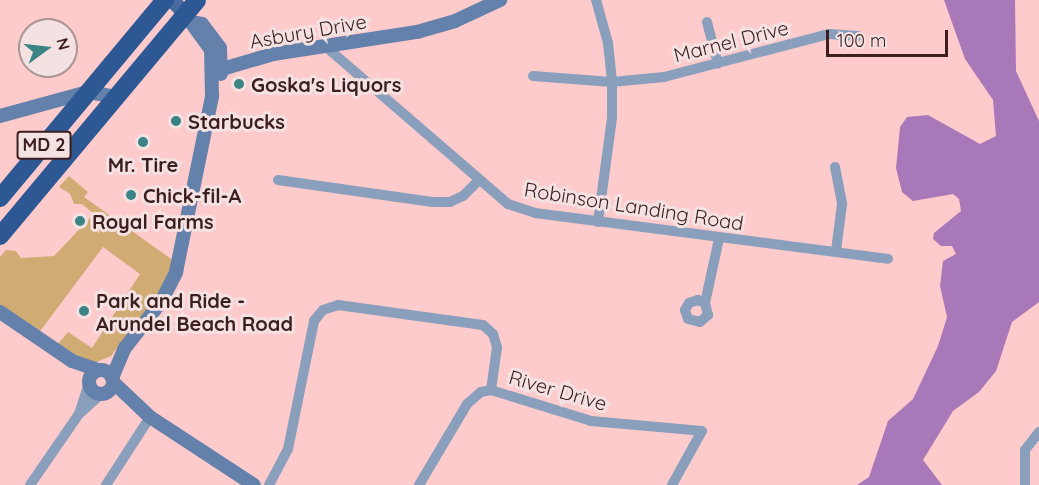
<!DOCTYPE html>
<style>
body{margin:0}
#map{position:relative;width:1039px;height:485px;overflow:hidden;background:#fecbcc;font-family:Quicksand,sans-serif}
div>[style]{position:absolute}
.green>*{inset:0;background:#d0ac74}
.water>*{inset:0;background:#a978b9}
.street>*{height:10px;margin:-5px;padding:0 5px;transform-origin:5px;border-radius:5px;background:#8a9fbc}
.secondary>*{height:14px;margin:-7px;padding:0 7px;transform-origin:7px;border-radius:7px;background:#6481ac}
.secondary>.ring{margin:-7px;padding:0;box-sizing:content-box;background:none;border:14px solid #6481ac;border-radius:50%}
.primary>*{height:15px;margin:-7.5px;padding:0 7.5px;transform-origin:7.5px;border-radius:7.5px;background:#486b9f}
.highway>*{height:18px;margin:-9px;padding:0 9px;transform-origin:9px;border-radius:9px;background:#2e5894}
.dots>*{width:16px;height:16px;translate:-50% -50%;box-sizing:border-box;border:3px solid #f4e2e2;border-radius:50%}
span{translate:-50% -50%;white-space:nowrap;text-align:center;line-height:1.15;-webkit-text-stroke:6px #f4e2e2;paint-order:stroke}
.shield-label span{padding:2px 4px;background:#f4e2e2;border:2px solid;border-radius:4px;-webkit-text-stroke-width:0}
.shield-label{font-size:18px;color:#3c1e1f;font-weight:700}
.street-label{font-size:20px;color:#3c1e1f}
.poi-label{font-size:20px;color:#3c1e1f;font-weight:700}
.left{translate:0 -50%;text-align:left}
.north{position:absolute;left:18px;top:18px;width:60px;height:60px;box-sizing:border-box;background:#f4e2e2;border:2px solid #aa9494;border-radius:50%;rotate:75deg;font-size:16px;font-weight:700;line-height:24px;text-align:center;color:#3c1e1f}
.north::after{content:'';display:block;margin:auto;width:21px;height:27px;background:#3b8486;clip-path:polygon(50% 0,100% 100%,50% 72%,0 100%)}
.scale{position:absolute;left:826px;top:30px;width:122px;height:27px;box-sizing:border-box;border:3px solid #3c1e1f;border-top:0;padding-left:8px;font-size:18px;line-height:21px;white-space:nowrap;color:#3c1e1f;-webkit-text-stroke:4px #f4e2e2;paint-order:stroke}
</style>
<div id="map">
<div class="green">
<i style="clip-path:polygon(69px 176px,88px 192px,84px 197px,174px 261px,173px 276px,111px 356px,94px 363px,83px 360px,57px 345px,68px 332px,92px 348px,140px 274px,103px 247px,38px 334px,0 305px,0 257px,6px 250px,16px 251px,21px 258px,54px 256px,94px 214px,82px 204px,74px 204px,70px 194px,59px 187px)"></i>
</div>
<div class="water">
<i style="clip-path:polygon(944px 0,1015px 0,1016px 71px,1039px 121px,1039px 302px,1012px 322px,996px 371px,979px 392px,953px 411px,923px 460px,942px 485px,857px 485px,869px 477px,888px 421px,913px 399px,938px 346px,947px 317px,940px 286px,943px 261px,956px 254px,952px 246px,941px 246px,933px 239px,934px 233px,961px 211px,959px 199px,953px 194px,913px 201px,902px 192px,896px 168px,900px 127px,907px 117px,928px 115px,980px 144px,996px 136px,993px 100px,965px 59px)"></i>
</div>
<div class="street">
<i style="left:596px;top:0;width:45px;rotate:74.4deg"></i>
<i style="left:608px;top:43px;width:39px;rotate:84deg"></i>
<i style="left:612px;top:82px;width:36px;rotate:90deg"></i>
<i style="left:612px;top:118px;width:105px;rotate:97.7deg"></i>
<i style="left:707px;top:22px;width:43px;rotate:75.3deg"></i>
<i style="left:325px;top:46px;width:242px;rotate:40.8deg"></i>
<i style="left:508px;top:204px;width:28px;rotate:18deg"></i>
<i style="left:535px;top:213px;width:356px;rotate:7.4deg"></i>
<i style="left:533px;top:76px;width:79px;rotate:4.3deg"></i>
<i style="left:612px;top:82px;width:52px;rotate:-5.5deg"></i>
<i style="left:664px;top:77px;width:171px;rotate:-14.6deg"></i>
<i style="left:829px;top:34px;width:29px;rotate:4deg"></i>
<i style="left:835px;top:167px;width:38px;rotate:79deg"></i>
<i style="left:842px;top:204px;width:47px;rotate:97.3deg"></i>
<i style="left:278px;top:180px;width:156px;rotate:8.1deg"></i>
<i style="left:432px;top:202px;width:18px"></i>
<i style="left:450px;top:202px;width:14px;rotate:-25deg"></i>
<i style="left:463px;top:196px;width:23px;rotate:-45deg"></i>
<i style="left:705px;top:303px;width:8px;rotate:-157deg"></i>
<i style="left:698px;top:300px;width:9px;rotate:162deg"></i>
<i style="left:689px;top:303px;width:8px;rotate:120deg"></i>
<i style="left:685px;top:310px;width:9px;rotate:72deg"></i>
<i style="left:688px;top:319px;width:12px;rotate:14deg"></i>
<i style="left:700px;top:322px;width:11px;rotate:-41deg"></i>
<i style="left:708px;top:315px;width:12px;rotate:-104deg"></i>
<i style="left:705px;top:303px;width:66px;rotate:-77.7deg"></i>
<i style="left:79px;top:414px;width:32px;rotate:-72deg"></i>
<i style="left:30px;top:485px;width:86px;rotate:-55.4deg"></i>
<i style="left:79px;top:414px;width:30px;rotate:-42deg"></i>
<i style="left:106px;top:485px;width:81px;rotate:-57.1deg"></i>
<i style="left:269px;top:485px;width:41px;rotate:-62.2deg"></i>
<i style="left:288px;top:449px;width:131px;rotate:-78.5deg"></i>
<i style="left:314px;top:321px;width:14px;rotate:-51deg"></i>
<i style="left:323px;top:310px;width:16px;rotate:-18deg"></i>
<i style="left:338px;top:305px;width:146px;rotate:7.9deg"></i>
<i style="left:483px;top:325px;width:13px;rotate:42deg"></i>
<i style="left:493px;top:334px;width:14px;rotate:73deg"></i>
<i style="left:497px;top:347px;width:43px;rotate:97.9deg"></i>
<i style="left:419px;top:485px;width:94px;rotate:-59.3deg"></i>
<i style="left:467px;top:404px;width:18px;rotate:-41deg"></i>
<i style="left:481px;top:392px;width:10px;rotate:-11deg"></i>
<i style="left:491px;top:390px;width:105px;rotate:17.2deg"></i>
<i style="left:591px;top:421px;width:111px;rotate:5.1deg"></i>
<i style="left:702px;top:431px;width:62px;rotate:119.1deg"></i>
<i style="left:1025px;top:485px;width:35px;rotate:-90deg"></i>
<i style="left:1025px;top:450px;width:23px;rotate:-52deg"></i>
</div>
<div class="secondary">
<i style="left:192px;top:22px;width:10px;rotate:11deg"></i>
<i style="left:202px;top:24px;width:30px;rotate:53deg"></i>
<i style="left:220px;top:48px;width:26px;rotate:88deg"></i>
<i style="left:212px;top:72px;width:64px;rotate:-16.4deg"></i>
<i style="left:273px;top:54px;width:146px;rotate:-8.7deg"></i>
<i style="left:417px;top:32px;width:40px;rotate:-16deg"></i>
<i style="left:455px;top:21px;width:50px;rotate:-25deg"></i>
<i style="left:0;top:116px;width:91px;rotate:-15.3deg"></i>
<i style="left:88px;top:92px;width:27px;rotate:10deg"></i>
<i style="left:0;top:312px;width:87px;rotate:34.2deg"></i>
<i style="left:72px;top:361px;width:28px;rotate:19deg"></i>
<i class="ring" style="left:89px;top:370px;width:10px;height:10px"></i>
<i style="left:112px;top:378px;width:33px;rotate:-67deg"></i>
<i style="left:125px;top:348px;width:58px;rotate:-52deg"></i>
<i style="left:161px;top:302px;width:34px;rotate:-63deg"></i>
<i style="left:176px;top:272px;width:180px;rotate:-78.4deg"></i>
<i style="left:212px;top:96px;width:46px;rotate:-91.2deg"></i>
<i style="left:211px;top:50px;width:44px;rotate:-125.8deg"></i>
<i style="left:113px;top:382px;width:51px;rotate:43.4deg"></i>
<i style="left:150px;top:417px;width:124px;rotate:33.2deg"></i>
</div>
<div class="primary">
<i style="left:172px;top:0;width:19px;rotate:47deg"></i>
</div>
<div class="highway">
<i style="left:0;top:198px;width:258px;rotate:-50.2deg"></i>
<i style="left:0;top:236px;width:307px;rotate:-50.1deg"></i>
</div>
<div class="dots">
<i style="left:239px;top:84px;background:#3b8486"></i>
<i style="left:176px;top:121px;background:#3b8486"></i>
<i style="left:143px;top:142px;background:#3b8486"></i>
<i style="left:131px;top:195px;background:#3b8486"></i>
<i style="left:80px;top:221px;background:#3b8486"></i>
<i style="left:84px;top:311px;background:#3b8486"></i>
</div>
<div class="shield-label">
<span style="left:44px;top:145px">MD 2</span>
</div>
<div class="street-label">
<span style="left:308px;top:31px;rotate:-10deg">Asbury Drive</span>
<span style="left:731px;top:41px;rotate:-14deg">Marnel Drive</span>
<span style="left:634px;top:206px;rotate:9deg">Robinson Landing Road</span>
<span style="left:558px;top:390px;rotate:16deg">River Drive</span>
</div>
<div class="poi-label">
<span class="left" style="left:251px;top:84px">Goska's Liquors</span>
<span class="left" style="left:188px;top:121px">Starbucks</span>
<span style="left:143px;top:164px">Mr. Tire</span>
<span class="left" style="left:143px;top:195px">Chick-fil-A</span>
<span class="left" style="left:92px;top:221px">Royal Farms</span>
<span class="left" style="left:96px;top:312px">Park and Ride -<br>Arundel Beach Road</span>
</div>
<div class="north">N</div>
<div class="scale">100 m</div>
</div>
